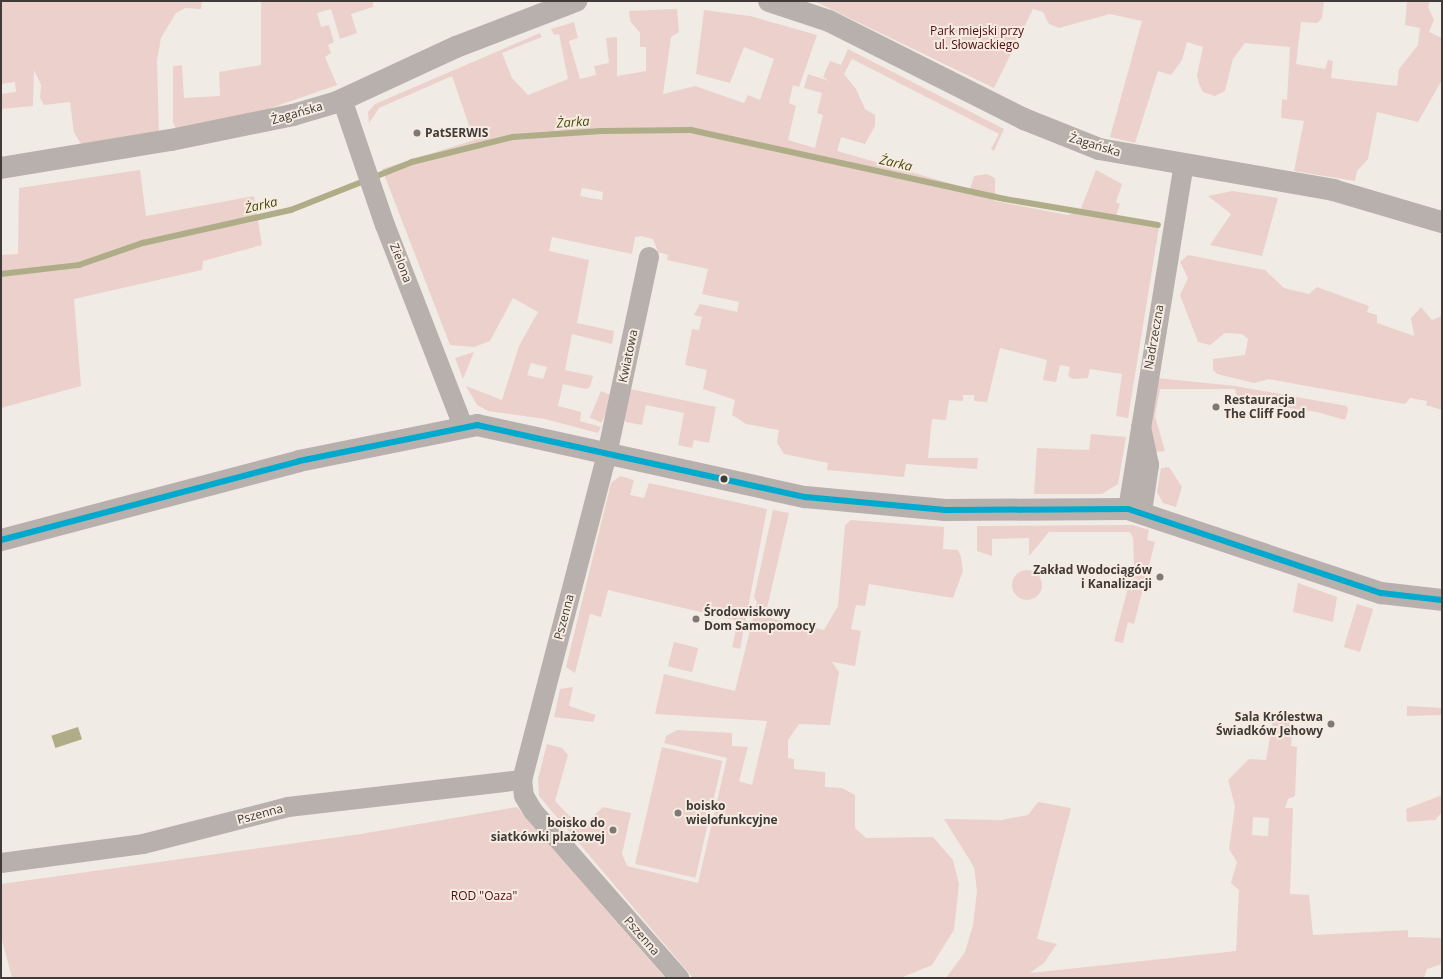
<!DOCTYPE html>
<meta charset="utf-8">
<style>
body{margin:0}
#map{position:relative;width:1443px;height:979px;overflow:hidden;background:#f1ebe6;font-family:"Open Sans",sans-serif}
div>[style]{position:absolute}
.green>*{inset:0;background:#ecd0cc;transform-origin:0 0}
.round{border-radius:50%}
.water>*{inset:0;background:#afad88;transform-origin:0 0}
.stream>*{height:5.5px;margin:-2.75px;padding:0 2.75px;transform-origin:2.75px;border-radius:2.75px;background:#afad88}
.minor>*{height:20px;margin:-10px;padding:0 10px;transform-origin:10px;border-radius:10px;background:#b8b0ac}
.tertiary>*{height:22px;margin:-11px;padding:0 11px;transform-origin:11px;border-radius:11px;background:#b8b0ac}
.bus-1>*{height:6px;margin:-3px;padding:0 3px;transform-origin:3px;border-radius:3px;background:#00a9ce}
.dots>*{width:11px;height:11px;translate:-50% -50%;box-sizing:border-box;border:2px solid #f6ebe1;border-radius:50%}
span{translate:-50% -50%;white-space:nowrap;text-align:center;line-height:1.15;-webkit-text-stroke:4px #f6ebe1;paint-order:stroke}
.park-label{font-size:12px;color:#510b10}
.street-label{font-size:12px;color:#403b38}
.poi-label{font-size:12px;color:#403b38;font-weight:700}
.left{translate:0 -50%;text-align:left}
.right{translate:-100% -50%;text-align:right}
.water-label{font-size:13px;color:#4c4a0a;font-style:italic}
.frame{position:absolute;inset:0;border:2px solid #403b38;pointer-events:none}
</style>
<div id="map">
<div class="green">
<i style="clip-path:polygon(1px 1px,202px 1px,201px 9px,185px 8px,176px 13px,161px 38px,157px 60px,159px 138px,83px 147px,74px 133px,70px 102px,44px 105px,40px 98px,41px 85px,34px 70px,33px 106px,1px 109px,1px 94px,16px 92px,15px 82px,1px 84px)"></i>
<i style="clip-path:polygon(261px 1px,373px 1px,373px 7px,351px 14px,357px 33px,340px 39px,331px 9px,317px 13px,321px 27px,329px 25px,334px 42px,328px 45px,331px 53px,325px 57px,337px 85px,268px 109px,176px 129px,173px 122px,173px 66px,182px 65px,184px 98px,220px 96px,219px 72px,261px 65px)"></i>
<i style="clip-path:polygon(814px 1px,1324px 1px,1322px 18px,1317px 23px,1301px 22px,1296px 64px,1325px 69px,1328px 60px,1333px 61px,1331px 78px,1397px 86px,1399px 69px,1418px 45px,1420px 28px,1405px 25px,1407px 1px,1430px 1px,1428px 7px,1434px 20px,1429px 32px,1442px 38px,1442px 80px,1418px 122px,1377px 112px,1368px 159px,1357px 171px,1355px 181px,1294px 171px,1304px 121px,1281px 118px,1282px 99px,1287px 100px,1290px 47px,1245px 43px,1233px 59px,1225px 91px,1215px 96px,1203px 92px,1199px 84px,1197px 75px,1203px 47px,1187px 42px,1182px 60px,1171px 75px,1158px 71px,1135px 143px,1110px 137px,1142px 21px,1110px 14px,1059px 28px,1049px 24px,1043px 12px,1033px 9px,994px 88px)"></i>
<i style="clip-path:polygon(evenodd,677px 9px,679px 32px,671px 37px,663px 94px,695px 86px,744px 103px,748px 95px,760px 100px,774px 59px,744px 47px,730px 83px,696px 74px,704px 10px,750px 16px,817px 35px,799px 87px,793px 85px,789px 103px,796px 106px,788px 140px,815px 148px,823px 115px,817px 113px,822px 93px,804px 88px,808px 74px,829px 81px,823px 77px,830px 61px,841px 65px,848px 49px,1004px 129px,994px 151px,991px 149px,999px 134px,852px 59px,844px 74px,856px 89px,865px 109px,875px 115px,875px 126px,865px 144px,841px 137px,837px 151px,970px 189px,974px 176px,987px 174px,995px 178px,995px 201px,1068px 215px,1080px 211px,1096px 170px,1122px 184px,1116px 202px,1120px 204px,1116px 216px,1118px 221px,1159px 227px,1128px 418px,1116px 416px,1122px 374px,1090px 369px,1088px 378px,1073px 379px,1068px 376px,1070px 367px,1060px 365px,1056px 382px,1043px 380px,1047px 360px,1000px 348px,987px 402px,974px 401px,974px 395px,963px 395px,963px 401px,949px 400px,946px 420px,932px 419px,928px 458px,978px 458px,977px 469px,906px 464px,904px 477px,827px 470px,828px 463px,784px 454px,777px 443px,779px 430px,746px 424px,732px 415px,735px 400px,703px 389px,707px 370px,685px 365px,692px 329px,699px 330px,702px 317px,694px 315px,700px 304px,737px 312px,739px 302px,702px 294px,708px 269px,667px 260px,668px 255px,658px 252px,653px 239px,641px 236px,635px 237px,632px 254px,552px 237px,549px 251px,589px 260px,577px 323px,614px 331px,612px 344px,572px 334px,565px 370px,593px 376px,590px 387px,586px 389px,563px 384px,558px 406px,581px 412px,580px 421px,601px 427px,598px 433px,545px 419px,488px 411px,477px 405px,466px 386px,502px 400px,519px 346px,538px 312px,513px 298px,490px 341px,474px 347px,450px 345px,382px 169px,474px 140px,452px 76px,379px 108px,369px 123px,368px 112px,375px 104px,540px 33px,542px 37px,502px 53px,512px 78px,528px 95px,568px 79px,559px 34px,554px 35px,551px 29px,574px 22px,578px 38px,569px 41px,580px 79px,596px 75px,594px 66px,609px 63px,606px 38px,617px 37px,617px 76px,646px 71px,646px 47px,640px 47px,640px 33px,630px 21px,629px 11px,677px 9px,582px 188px,603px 192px,602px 200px,580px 196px,582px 188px,677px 9px,531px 363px,547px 367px,543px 379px,527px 375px,531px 363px)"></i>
<i style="clip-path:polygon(140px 170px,146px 216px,254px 196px,262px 245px,203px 261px,202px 270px,74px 299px,81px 386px,1px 408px,1px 255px,18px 254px,19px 188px)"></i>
<i style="clip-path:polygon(1232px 191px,1278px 198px,1262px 256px,1210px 245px,1231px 214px,1208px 196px)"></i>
<i style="clip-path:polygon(1188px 255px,1265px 270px,1284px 288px,1309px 294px,1317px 287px,1369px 306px,1367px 312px,1377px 315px,1377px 323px,1414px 336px,1411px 318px,1421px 307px,1432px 320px,1442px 316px,1442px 410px,1426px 405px,1427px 401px,1410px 398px,1405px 404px,1269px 379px,1254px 383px,1217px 374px,1213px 370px,1213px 359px,1245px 355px,1248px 339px,1242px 334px,1225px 333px,1210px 345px,1198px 342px,1180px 295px,1188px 278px,1180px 262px)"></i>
<i style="clip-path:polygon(474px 352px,463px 379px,455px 358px)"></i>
<i style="clip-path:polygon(1157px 378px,1235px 386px,1347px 406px,1348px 410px,1345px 420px,1317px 412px,1238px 401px,1235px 389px,1160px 389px,1155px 416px,1165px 451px,1154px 452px,1148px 432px)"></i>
<i style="clip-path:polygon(630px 389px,716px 407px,709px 443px,694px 440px,692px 448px,678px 445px,684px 413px,646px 405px,642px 425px,626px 422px,623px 418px)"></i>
<i style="left:601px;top:391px;width:13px;height:29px;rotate:23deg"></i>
<i style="clip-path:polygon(1091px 434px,1126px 437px,1118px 484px,1102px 494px,1034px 494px,1037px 448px,1089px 450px)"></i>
<i style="clip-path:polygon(1169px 467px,1182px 487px,1176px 507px,1163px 503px,1157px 492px,1161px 468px)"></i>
<i style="clip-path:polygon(620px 476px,634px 480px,630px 495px,644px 498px,649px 483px,767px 509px,740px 649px,732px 647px,738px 621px,608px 590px,601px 617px,590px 614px,575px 673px,566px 667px,611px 483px)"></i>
<i style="clip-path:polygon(773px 510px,789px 513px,765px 617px,824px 630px,838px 606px,845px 525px,851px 520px,944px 527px,943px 549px,958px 550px,961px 557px,963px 571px,953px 598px,869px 584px,865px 606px,856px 605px,851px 629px,861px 631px,855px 666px,832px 662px,839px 672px,830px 725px,799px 724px,788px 740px,788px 758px,794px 759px,794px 769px,825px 772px,825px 787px,842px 788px,855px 795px,855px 828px,866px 838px,933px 837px,953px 860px,959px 884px,954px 930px,932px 965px,903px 977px,693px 978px,539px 796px,538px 779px,547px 744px,562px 748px,568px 755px,555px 801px,581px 828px,603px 807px,631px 813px,622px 854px,627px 866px,698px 883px,727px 758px,664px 743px,666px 736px,677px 730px,732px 733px,732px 746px,748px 747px,739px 781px,752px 785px,767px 721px,655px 714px,664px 674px,735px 691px,757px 602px,754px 597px)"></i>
<i style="clip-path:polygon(1133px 525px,1149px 530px,1147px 540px,1155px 542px,1134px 624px,1128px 622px,1123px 643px,1114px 641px,1134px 565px,1133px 538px,1130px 532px,1049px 532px,1029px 556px,1029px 538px,992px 539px,992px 556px,977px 551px,977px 526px)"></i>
<i class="round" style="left:1012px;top:570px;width:30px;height:30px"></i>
<i style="clip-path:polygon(1298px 583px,1337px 597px,1333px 622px,1293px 612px)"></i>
<i style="left:1357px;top:604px;width:17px;height:45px;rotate:17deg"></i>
<i style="left:674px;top:642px;width:25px;height:25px;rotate:14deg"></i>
<i style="clip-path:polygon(573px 687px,569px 706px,596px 715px,593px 722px,554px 717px,560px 689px)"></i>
<i style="clip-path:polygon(1407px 706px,1442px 708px,1442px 715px,1407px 716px)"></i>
<i style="clip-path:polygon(evenodd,1273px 720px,1293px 722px,1291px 746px,1297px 747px,1295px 796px,1288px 799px,1285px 808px,1293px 808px,1290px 894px,1309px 895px,1313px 935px,1408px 930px,1408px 937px,1442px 938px,1442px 964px,1427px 969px,1424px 978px,946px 978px,965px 952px,973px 925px,977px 891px,974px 867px,944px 819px,1001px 820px,1028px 815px,1038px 802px,1071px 808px,1037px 939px,1057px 944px,1044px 963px,1030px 973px,1236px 951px,1239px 890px,1231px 883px,1237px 862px,1229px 849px,1235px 806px,1228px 780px,1249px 759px,1266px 760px,1273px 720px,1253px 817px,1269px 818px,1268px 836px,1252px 835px,1253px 817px)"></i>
<i style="left:662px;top:747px;width:62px;height:120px;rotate:13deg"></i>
<i style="clip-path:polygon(1442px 795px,1442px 812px,1435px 820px,1407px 822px,1406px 809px)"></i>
<i style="clip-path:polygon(517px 807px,665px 978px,12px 978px,1px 936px,1px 884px,361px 834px)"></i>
</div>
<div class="water">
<i style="left:78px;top:727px;width:13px;height:28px;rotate:72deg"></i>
</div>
<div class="stream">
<i style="left:1px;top:274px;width:79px;rotate:-6.6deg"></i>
<i style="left:79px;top:265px;width:68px;rotate:-19deg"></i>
<i style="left:143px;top:243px;width:152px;rotate:-12.6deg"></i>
<i style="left:291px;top:210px;width:130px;rotate:-21.6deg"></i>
<i style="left:412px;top:162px;width:104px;rotate:-13.9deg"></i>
<i style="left:513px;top:137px;width:88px;rotate:-3.9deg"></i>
<i style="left:601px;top:131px;width:90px;rotate:-0.6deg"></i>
<i style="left:691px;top:130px;width:321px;rotate:12.4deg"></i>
<i style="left:1005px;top:199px;width:155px;rotate:9.6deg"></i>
</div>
<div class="minor">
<i style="left:342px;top:99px;width:133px;rotate:71.2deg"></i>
<i style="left:385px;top:225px;width:216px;rotate:68.8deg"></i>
<i style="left:649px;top:257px;width:201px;rotate:102deg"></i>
<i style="left:607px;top:454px;width:337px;rotate:104.6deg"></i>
<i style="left:522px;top:780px;width:16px;rotate:83deg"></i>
<i style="left:524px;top:796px;width:17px;rotate:59deg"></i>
<i style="left:533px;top:811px;width:222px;rotate:48.8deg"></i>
<i style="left:1141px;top:427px;width:39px;rotate:78deg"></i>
<i style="left:1149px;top:465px;width:48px;rotate:98.5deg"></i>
<i style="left:1128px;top:509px;width:349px;rotate:-80.8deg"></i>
<i style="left:1px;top:863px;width:143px;rotate:-7.6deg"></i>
<i style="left:143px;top:844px;width:150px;rotate:-14.3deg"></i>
<i style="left:288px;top:807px;width:236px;rotate:-6.6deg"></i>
</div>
<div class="tertiary">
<i style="left:769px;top:1px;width:63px;rotate:18.4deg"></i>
<i style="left:829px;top:21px;width:218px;rotate:26.7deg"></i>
<i style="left:1024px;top:119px;width:81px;rotate:21.8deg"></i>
<i style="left:1099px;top:149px;width:238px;rotate:9.9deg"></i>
<i style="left:1333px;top:190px;width:114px;rotate:16.4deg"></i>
<i style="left:1px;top:168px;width:172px;rotate:-9.4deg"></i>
<i style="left:171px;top:140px;width:125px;rotate:-11.6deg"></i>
<i style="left:293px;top:115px;width:46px;rotate:-16.5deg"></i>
<i style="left:337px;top:102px;width:131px;rotate:-24.8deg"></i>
<i style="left:456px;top:47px;width:129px;rotate:-21deg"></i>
<i style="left:1px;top:540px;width:308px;rotate:-14.8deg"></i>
<i style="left:299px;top:461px;width:182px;rotate:-11.4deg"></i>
<i style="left:477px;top:425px;width:336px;rotate:12.4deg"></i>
<i style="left:805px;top:497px;width:141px;rotate:5.3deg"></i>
<i style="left:945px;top:510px;width:183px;rotate:-0.3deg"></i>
<i style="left:1128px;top:509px;width:267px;rotate:18.4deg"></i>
<i style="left:1381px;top:593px;width:61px;rotate:6.5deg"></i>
</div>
<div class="bus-1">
<i style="left:1px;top:540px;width:308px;rotate:-14.8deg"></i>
<i style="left:299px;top:461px;width:182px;rotate:-11.4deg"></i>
<i style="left:477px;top:425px;width:336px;rotate:12.4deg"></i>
<i style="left:805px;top:497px;width:141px;rotate:5.3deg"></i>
<i style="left:945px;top:510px;width:183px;rotate:-0.3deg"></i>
<i style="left:1128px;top:509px;width:267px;rotate:18.4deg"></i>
<i style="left:1381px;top:593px;width:61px;rotate:6.5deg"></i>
</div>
<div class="dots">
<i style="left:417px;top:133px;background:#7e7975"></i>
<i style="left:1216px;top:407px;background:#7e7975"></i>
<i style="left:724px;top:479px;background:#403b38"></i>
<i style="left:1160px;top:577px;background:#7e7975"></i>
<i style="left:696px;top:619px;background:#7e7975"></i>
<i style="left:1331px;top:724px;background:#7e7975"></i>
<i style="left:678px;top:813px;background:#7e7975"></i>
<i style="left:613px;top:830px;background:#7e7975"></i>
</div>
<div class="park-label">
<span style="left:977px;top:38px">Park miejski przy<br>ul. Słowackiego</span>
<span style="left:484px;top:896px">ROD "Oaza"</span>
</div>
<div class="street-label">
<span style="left:297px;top:113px;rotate:-16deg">Żagańska</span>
<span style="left:1095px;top:145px;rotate:17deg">Żagańska</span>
<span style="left:401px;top:263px;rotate:69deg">Zielona</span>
<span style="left:1154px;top:337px;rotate:-80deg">Nadrzeczna</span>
<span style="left:628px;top:356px;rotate:-78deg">Kwiatowa</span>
<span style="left:564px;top:617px;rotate:-75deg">Pszenna</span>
<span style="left:260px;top:814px;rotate:-15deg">Pszenna</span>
<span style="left:642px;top:936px;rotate:49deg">Pszenna</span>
</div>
<div class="poi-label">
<span class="left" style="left:425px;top:133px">PatSERWIS</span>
<span class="left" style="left:1224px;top:407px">Restauracja<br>The Cliff Food</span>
<span class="right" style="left:1152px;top:577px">Zakład Wodociągów<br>i Kanalizacji</span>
<span class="left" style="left:704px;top:619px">Środowiskowy<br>Dom Samopomocy</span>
<span class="right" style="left:1323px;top:724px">Sala Królestwa<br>Świadków Jehowy</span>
<span class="left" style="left:686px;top:813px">boisko<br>wielofunkcyjne</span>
<span class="right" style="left:605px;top:830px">boisko do<br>siatkówki plażowej</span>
</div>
<div class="water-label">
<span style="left:573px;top:122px;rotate:-4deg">Żarka</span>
<span style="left:896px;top:163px;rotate:13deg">Żarka</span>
<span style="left:261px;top:205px;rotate:-13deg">Żarka</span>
</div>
<div class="frame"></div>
</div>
